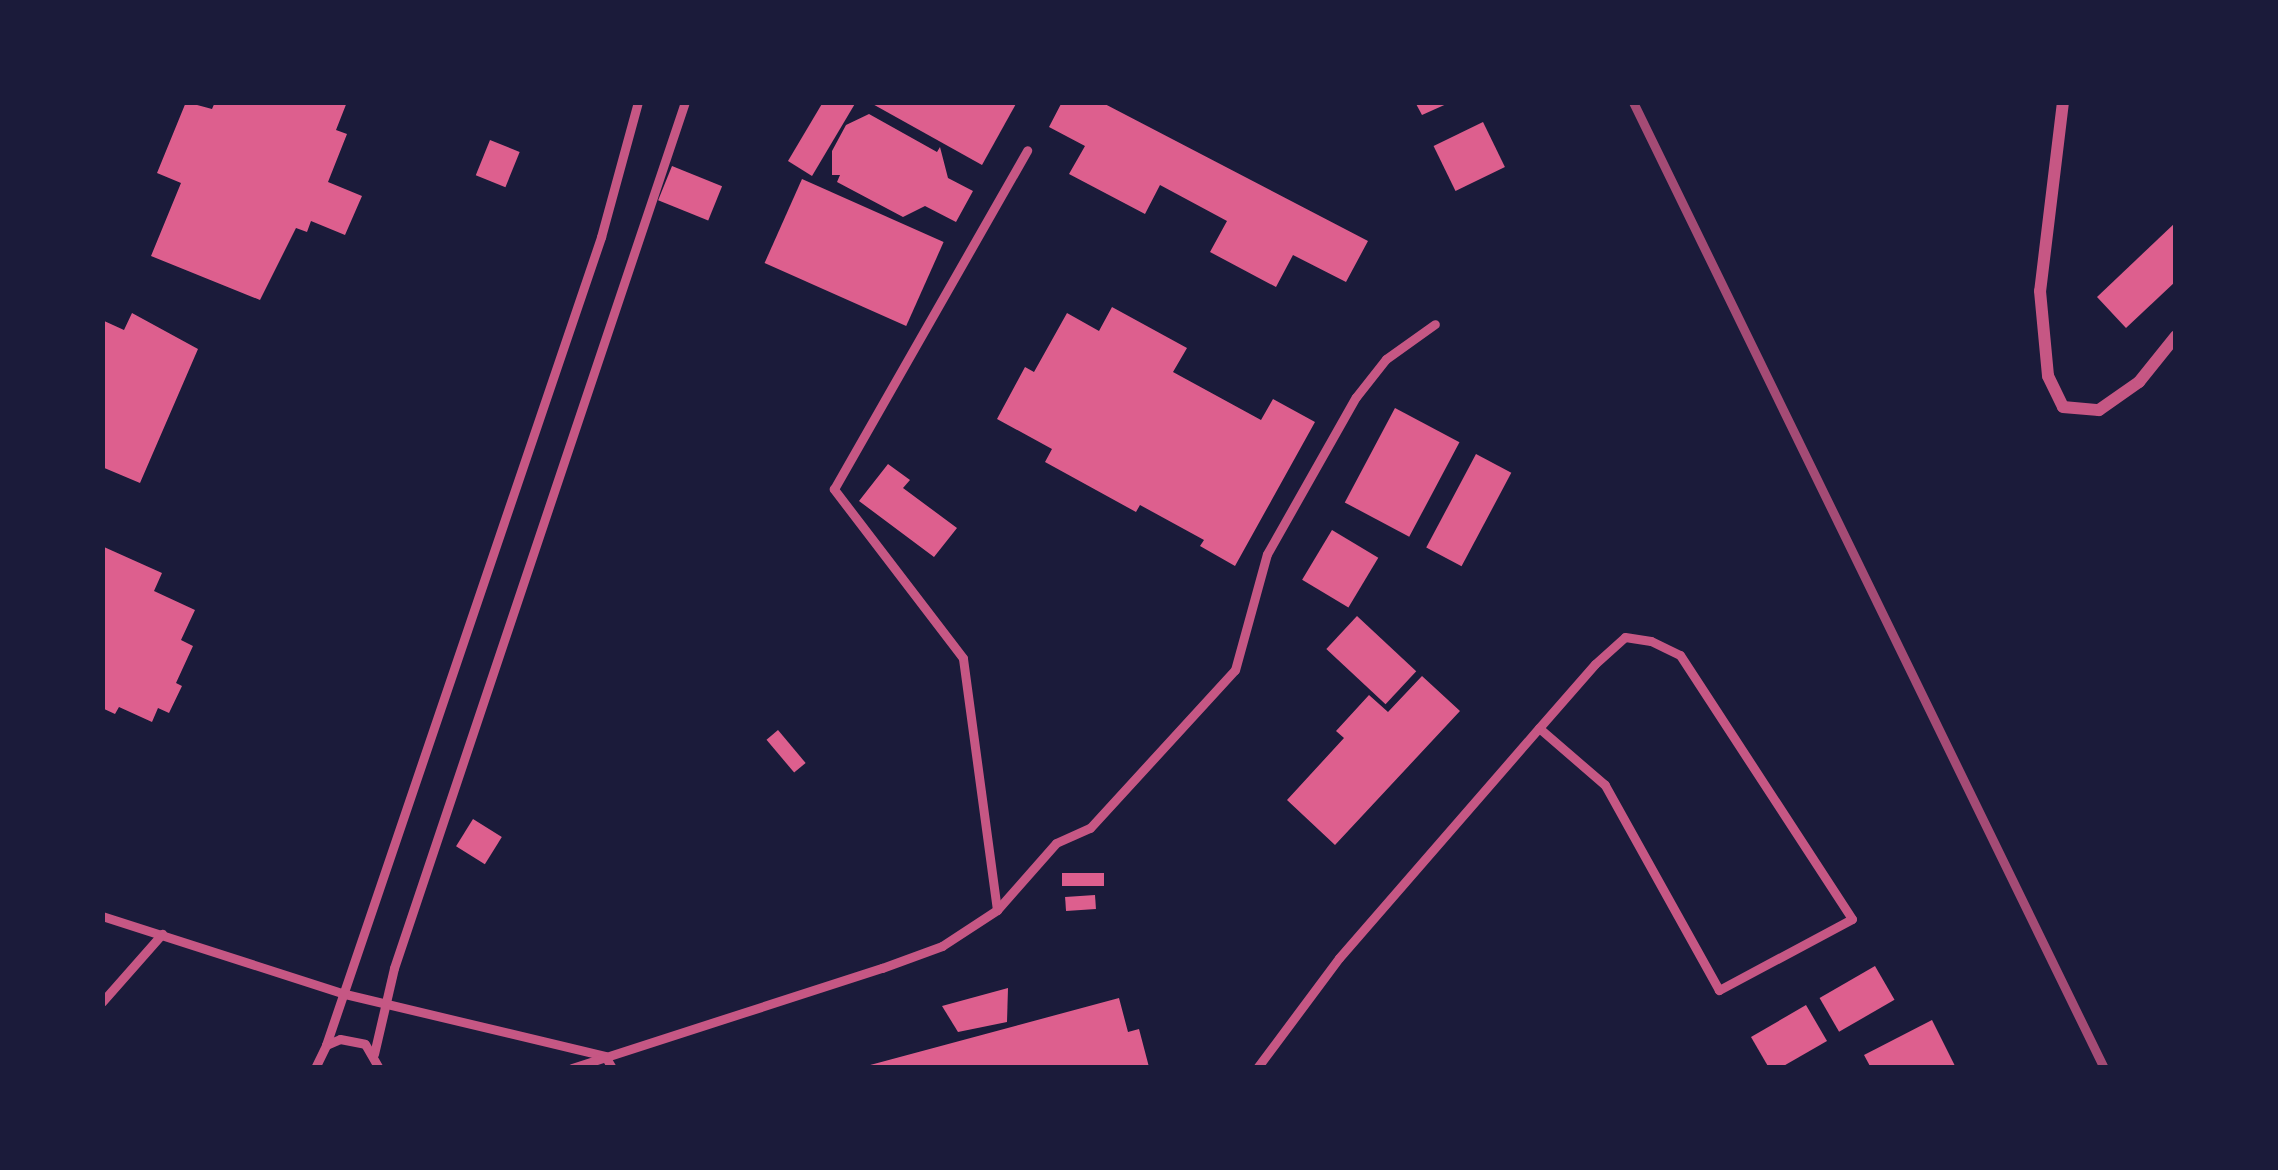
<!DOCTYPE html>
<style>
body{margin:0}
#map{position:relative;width:2278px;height:1170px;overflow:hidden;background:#1b1b3a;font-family:Roboto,sans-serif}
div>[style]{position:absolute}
.building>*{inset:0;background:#dd5f8e;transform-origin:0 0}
.service>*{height:9px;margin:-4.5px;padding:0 4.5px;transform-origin:4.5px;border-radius:4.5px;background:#c65784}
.minor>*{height:12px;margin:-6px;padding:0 6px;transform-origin:6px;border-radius:6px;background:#c65784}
.rail>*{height:9px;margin:-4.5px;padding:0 4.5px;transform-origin:4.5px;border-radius:4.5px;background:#a44b75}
span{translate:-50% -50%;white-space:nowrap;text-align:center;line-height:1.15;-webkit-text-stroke:9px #1b1b3a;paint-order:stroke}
.frame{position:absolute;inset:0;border:105px solid #1b1b3a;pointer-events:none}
</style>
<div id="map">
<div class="building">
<i style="clip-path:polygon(186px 102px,212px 109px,215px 102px,347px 102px,336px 130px,347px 134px,328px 182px,362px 196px,345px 235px,311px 221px,307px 232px,296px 228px,260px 300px,151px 256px,181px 183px,157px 173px)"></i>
<i style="clip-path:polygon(823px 102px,856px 102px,812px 176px,788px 161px)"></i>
<i style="clip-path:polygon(869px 102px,1017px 102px,982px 165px)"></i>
<i style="clip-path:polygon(1062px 102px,1101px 102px,1368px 241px,1346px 282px,1293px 255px,1276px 287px,1210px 252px,1227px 221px,1160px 185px,1145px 214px,1069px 174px,1085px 146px,1049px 127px)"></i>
<i style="clip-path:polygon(1415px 102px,1451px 102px,1422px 115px)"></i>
<i style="clip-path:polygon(869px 114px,937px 152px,940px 147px,948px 178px,973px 191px,956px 222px,925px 206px,903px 217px,837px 182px,840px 175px,832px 175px,832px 151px,846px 125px)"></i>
<i style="left:1483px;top:122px;width:50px;height:55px;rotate:64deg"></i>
<i style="left:490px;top:140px;width:32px;height:38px;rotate:22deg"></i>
<i style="left:672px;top:166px;width:54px;height:37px;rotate:22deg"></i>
<i style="left:802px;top:179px;width:155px;height:92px;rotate:24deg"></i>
<i style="clip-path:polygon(2176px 222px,2176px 281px,2126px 328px,2097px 297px)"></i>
<i style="clip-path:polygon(1112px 307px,1187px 348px,1173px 372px,1261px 420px,1273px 399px,1315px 422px,1235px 566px,1200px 546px,1204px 540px,1140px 505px,1136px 512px,1045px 462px,1052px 449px,997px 419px,1025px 367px,1034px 372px,1067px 313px,1099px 331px)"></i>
<i style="clip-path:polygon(132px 313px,198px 349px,140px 483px,102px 467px,102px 320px,124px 330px)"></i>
<i style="left:1395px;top:408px;width:73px;height:107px;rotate:28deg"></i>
<i style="left:1476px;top:454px;width:40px;height:106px;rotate:28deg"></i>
<i style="clip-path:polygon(888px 464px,910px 480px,903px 488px,957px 528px,934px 557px,859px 501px)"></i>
<i style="left:1332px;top:530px;width:54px;height:58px;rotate:31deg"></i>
<i style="clip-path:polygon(104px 547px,162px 573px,154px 591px,195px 610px,181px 640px,193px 646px,176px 683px,182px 686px,169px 713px,158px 708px,152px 722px,119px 707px,115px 714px,102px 708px)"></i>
<i style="left:1357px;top:616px;width:81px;height:45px;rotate:43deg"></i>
<i style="clip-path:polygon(1422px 676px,1460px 711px,1335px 845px,1287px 800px,1344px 738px,1336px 731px,1369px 695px,1388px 712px)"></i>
<i style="left:778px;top:730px;width:43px;height:15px;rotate:50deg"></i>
<i style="left:473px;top:819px;width:34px;height:32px;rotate:32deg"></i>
<i style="left:1062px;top:873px;width:42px;height:13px"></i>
<i style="left:1095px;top:895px;width:14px;height:30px;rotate:86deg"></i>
<i style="left:1875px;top:966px;width:39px;height:64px;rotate:60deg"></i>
<i style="clip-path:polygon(1008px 988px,1007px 1022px,958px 1032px,942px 1006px)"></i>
<i style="clip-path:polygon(1119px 998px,1128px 1032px,1139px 1029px,1149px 1067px,859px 1068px)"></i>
<i style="clip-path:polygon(1806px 1005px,1827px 1041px,1780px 1068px,1769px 1068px,1751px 1037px)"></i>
<i style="clip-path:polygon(1932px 1020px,1956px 1068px,1871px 1068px,1864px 1055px)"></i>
</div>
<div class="service">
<i style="left:997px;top:910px;width:254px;rotate:-97.7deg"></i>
<i style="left:963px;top:658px;width:213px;rotate:-127.4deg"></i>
<i style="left:834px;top:489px;width:390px;rotate:-60.3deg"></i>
<i style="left:102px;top:916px;width:255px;rotate:17.8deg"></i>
<i style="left:345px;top:994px;width:267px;rotate:13.4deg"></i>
<i style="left:605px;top:1056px;width:14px;rotate:60deg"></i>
<i style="left:102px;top:1002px;width:91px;rotate:-48.6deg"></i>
<i style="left:326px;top:1045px;width:854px;rotate:-71.2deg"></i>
<i style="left:601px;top:237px;width:140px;rotate:-74.7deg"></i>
<i style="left:374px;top:1054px;width:88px;rotate:-76.9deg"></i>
<i style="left:394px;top:968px;width:914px;rotate:-71.43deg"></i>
<i style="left:315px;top:1068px;width:25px;rotate:-64deg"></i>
<i style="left:326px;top:1045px;width:15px;rotate:-23deg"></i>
<i style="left:340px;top:1039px;width:25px;rotate:11deg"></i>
<i style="left:365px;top:1044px;width:28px;rotate:60deg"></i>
<i style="left:572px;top:1068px;width:326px;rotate:-17.9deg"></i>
<i style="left:882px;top:968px;width:64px;rotate:-20.1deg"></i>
<i style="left:942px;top:946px;width:66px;rotate:-33.2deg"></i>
<i style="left:997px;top:910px;width:89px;rotate:-48.6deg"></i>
<i style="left:1056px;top:843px;width:37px;rotate:-24deg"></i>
<i style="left:1090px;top:828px;width:214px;rotate:-47.5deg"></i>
<i style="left:1235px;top:670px;width:120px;rotate:-74.6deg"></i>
<i style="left:1267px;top:554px;width:180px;rotate:-60.5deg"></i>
<i style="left:1356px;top:397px;width:48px;rotate:-51.7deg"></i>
<i style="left:1386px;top:359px;width:60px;rotate:-35.5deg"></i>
<i style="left:1257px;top:1068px;width:137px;rotate:-53.3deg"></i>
<i style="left:1339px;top:958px;width:305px;rotate:-49deg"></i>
<i style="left:1539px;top:728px;width:85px;rotate:-48.8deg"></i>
<i style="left:1595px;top:664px;width:40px;rotate:-42deg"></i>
<i style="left:1625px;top:637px;width:26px;rotate:9deg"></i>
<i style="left:1651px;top:641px;width:32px;rotate:26deg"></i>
<i style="left:1680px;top:655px;width:315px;rotate:56.9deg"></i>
<i style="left:1852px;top:919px;width:151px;rotate:151.9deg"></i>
<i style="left:1719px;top:990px;width:235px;rotate:-119.1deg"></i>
<i style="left:1605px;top:785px;width:87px;rotate:-139.2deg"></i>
</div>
<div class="minor">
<i style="left:2063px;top:102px;width:190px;rotate:96.9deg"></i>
<i style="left:2040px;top:291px;width:85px;rotate:84.6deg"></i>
<i style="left:2048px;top:376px;width:34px;rotate:64deg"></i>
<i style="left:2063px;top:407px;width:36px;rotate:5deg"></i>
<i style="left:2099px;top:410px;width:49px;rotate:-35deg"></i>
<i style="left:2139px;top:382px;width:59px;rotate:-51.2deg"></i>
</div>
<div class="rail">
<i style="left:1633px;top:102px;width:1075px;rotate:64.01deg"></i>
</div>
<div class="frame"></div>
</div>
